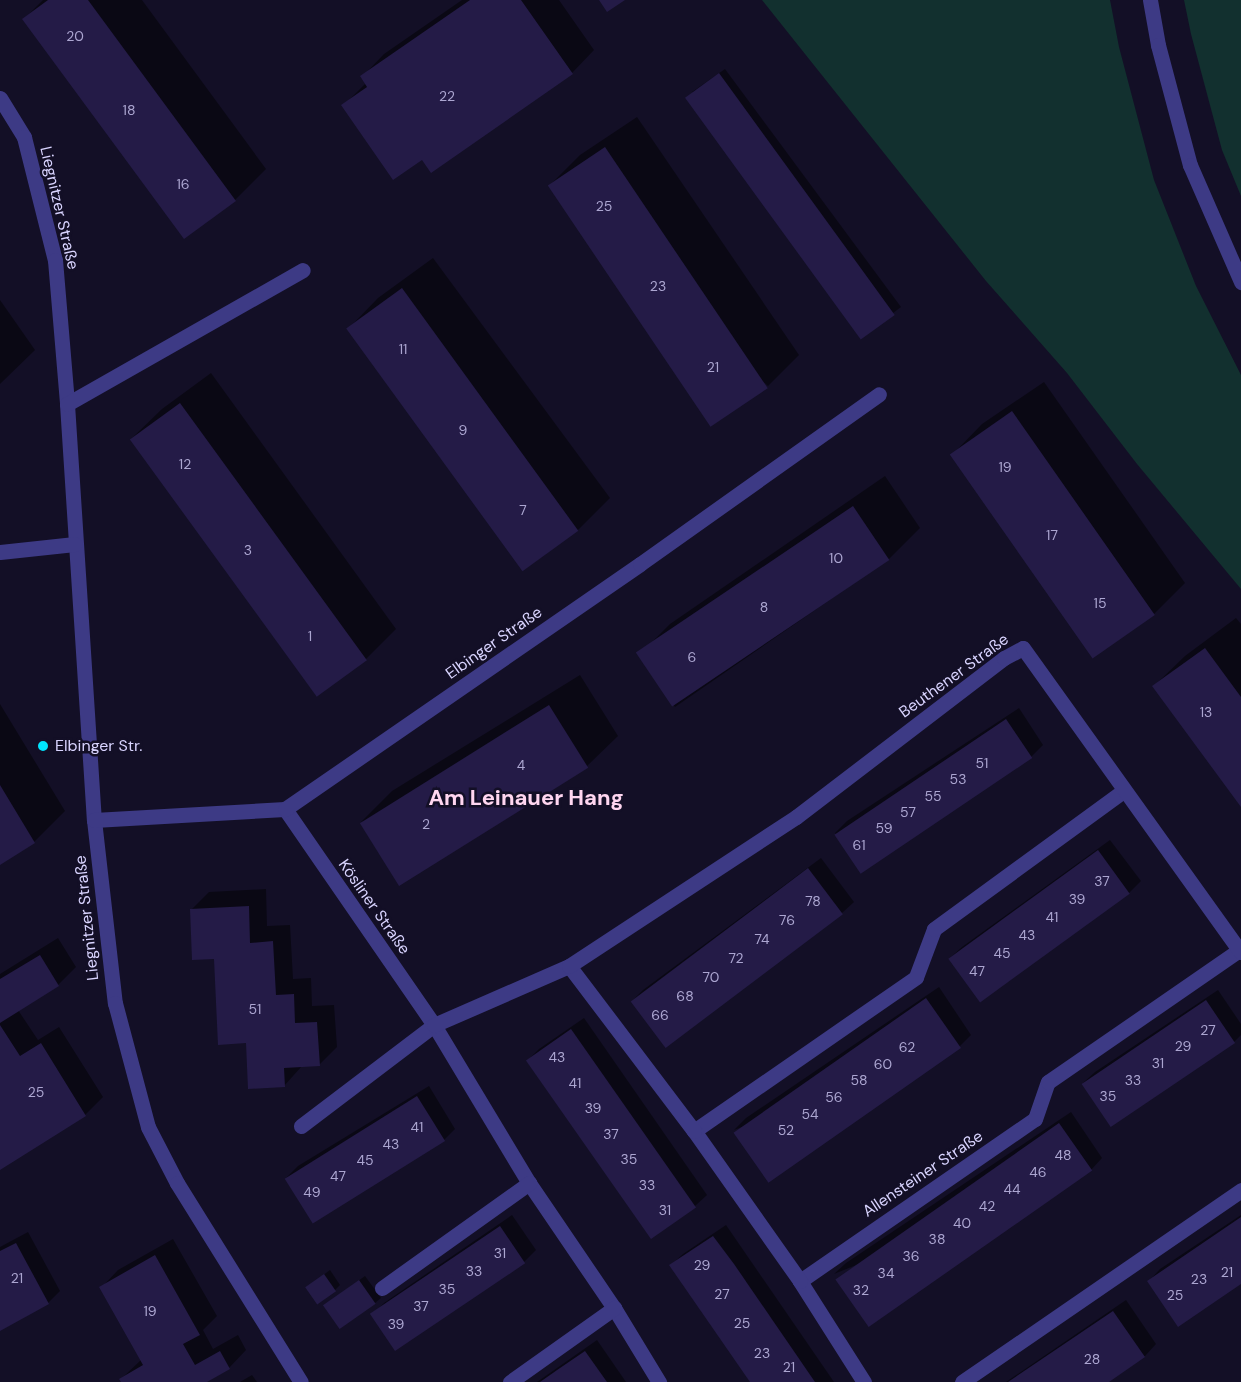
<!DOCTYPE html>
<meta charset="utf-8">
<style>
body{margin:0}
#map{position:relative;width:1241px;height:1382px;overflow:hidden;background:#130f26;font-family:"DM Sans",sans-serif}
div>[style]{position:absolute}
.green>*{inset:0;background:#12302f}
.shadow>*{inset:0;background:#0007}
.building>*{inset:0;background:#241b47;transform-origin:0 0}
.minor>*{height:15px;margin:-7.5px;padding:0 7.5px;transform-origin:7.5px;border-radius:7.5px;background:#3d3a85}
.dots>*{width:16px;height:16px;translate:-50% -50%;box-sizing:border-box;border:3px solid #130f26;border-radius:50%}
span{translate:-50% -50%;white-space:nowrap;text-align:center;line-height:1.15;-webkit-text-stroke:5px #130f26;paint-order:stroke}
.number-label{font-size:14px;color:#aca6d1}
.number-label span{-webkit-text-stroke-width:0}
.street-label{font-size:16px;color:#d9d4ff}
.poi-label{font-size:16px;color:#d9d4ff}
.left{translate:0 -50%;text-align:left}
.district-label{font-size:22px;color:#ffd6f0;font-weight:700}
</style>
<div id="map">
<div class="green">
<i style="clip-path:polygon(762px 0,1110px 0,1119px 47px,1154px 180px,1196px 286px,1241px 375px,1241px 589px,1137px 464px,1067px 373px,986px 281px)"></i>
<i style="clip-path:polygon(1184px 0,1241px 0,1241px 196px,1222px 150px,1191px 34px)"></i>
</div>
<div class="shadow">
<i style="clip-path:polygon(43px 0,142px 0,266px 169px,235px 200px,24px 19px)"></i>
<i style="clip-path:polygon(462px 0,559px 0,594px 50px,572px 73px,343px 106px,366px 83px,362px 77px,384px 54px)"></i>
<i style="clip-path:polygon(725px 69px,901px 307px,863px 336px,692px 92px)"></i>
<i style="clip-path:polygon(637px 117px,799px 355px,768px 386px,549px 186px,580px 155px)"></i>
<i style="clip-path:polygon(433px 258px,610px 498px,579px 529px,525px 569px,348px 329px,378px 298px)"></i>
<i style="clip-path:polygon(0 300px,35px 350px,0 384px)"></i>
<i style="clip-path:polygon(211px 373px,396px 629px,365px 660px,316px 695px,131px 439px,162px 409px)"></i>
<i style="clip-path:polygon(1044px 382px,1185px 583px,1154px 614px,1093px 656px,952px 455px,982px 424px)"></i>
<i style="clip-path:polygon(885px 476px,920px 528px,889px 559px,675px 707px,639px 655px,670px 624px)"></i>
<i style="clip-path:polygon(1236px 618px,1241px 624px,1241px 804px,1154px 686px,1185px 656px)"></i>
<i style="clip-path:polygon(580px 675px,618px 736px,587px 766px,361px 822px,392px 791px)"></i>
<i style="clip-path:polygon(0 704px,65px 811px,34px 842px,0 863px)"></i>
<i style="clip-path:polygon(1019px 708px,1043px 745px,1031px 757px,860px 870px,835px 833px,847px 821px)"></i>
<i style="clip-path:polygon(1110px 840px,1141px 881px,1129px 893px,950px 958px,962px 947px)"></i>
<i style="clip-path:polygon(821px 858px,854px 902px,842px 913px,632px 1001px,643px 990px)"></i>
<i style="clip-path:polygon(266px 889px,267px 926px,290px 925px,293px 979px,311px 978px,312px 1006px,334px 1005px,337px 1047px,319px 1065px,302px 1066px,284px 1086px,248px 1042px,215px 957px,192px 909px,209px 892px)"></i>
<i style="clip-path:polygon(58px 938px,76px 967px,58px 985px,18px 1010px,38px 1040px,59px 1027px,103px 1097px,85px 1115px,0 1168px,0 974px)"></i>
<i style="clip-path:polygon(939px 987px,971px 1035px,960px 1046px,734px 1130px,746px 1118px)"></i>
<i style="clip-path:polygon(1218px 990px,1241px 1024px,1241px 1035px,1234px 1042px,1083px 1083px,1095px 1072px)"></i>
<i style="clip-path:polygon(584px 1018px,707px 1195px,695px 1206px,652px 1237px,528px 1060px,539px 1049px)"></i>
<i style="clip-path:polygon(429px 1086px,455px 1129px,444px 1140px,286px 1178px,298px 1166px)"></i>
<i style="clip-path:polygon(1071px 1112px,1102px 1158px,1091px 1170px,834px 1274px,846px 1263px)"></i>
<i style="clip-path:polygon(512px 1215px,536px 1250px,524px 1262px,396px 1349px,372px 1315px,384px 1303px)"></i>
<i style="clip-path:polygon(1241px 1215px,1241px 1282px,1149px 1281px,1160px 1269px)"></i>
<i style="clip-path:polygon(726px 1225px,834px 1382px,752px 1382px,671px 1265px,683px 1254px)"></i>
<i style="clip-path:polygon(28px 1232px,60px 1291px,48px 1303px,0 1329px,0 1247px)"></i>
<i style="clip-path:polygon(173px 1239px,217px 1316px,203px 1330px,213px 1349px,238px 1335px,246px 1350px,229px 1368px,204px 1382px,122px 1382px,121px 1379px,142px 1359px,101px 1288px,118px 1270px)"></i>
<i style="clip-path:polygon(330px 1270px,340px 1285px,335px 1290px,306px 1288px)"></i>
<i style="clip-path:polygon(365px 1276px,381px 1298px,375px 1303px,325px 1305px)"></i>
<i style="clip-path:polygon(1126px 1300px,1156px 1344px,1145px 1356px,1106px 1382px,1006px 1382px)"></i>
<i style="clip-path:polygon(597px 1340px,626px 1382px,537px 1382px)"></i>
<i style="clip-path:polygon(252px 1375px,257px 1382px,240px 1382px)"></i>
</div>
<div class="building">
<i style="clip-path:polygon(48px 0,88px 0,236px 201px,184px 239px,22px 19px)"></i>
<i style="clip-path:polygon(470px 0,521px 0,573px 74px,431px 173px,422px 160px,393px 180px,341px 105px,367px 87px,360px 76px)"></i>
<i style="clip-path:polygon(599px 0,625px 0,607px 12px)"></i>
<i style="left:719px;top:73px;width:299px;height:42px;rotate:54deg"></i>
<i style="left:605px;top:147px;width:291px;height:69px;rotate:56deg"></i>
<i style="left:402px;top:288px;width:300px;height:69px;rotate:54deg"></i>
<i style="left:180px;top:403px;width:318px;height:62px;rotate:54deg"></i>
<i style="left:1012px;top:411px;width:249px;height:76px;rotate:55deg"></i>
<i style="left:853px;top:506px;width:65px;height:262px;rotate:56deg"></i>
<i style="clip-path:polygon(1205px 648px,1241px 697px,1241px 807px,1152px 686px)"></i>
<i style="left:549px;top:705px;width:74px;height:223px;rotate:58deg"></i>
<i style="left:1006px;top:719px;width:47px;height:207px;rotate:56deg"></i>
<i style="clip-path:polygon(0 785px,35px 843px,0 865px)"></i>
<i style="left:1098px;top:850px;width:54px;height:185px;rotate:54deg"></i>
<i style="left:808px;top:868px;width:58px;height:222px;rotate:53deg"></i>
<i style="clip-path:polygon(249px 906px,250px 943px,273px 941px,276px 995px,294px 994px,295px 1023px,317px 1022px,320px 1066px,284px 1068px,285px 1087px,248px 1089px,246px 1043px,218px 1045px,214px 959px,192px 960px,190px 909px)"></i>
<i style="clip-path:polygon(40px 955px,59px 986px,0 1023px,0 979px)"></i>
<i style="left:926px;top:998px;width:61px;height:235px;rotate:55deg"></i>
<i style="left:1206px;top:1000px;width:52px;height:150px;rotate:56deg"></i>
<i style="clip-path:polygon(0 1025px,20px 1056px,41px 1043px,86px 1116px,0 1170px)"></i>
<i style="left:571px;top:1029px;width:218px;height:55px;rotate:55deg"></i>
<i style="left:417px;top:1096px;width:53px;height:156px;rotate:58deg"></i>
<i style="left:1059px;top:1123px;width:58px;height:273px;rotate:55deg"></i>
<i style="clip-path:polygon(1241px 1217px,1241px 1284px,1178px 1327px,1147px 1281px)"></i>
<i style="left:500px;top:1226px;width:45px;height:157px;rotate:56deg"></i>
<i style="clip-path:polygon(713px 1236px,734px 1264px,815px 1382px,750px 1382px,669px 1265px)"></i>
<i style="clip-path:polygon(16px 1243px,49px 1304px,0 1331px,0 1251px)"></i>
<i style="clip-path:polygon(155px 1255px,200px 1335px,183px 1344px,195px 1365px,220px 1351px,230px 1369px,207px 1382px,121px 1382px,119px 1379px,143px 1365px,99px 1287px)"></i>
<i style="left:324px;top:1274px;width:21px;height:23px;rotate:55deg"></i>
<i style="left:359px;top:1280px;width:29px;height:44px;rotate:55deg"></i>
<i style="clip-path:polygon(1113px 1311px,1145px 1357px,1109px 1382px,1008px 1382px)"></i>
<i style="clip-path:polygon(585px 1351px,607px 1382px,540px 1382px,560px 1368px)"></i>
</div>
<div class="minor">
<i style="left:1150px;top:0;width:46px;rotate:79.9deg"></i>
<i style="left:1158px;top:45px;width:124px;rotate:75.1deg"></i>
<i style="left:1190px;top:165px;width:128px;rotate:66.4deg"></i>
<i style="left:0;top:98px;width:46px;rotate:58.4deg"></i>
<i style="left:24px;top:137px;width:127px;rotate:75.9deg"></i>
<i style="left:55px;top:260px;width:144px;rotate:85.2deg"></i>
<i style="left:67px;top:404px;width:417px;rotate:86.3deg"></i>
<i style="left:94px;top:820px;width:184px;rotate:83.5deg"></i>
<i style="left:115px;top:1003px;width:128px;rotate:75.1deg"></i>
<i style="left:148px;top:1127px;width:63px;rotate:62.6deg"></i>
<i style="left:177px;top:1183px;width:234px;rotate:58.1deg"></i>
<i style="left:67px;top:404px;width:271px;rotate:-29.6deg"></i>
<i style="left:0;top:552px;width:75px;rotate:-6.1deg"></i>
<i style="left:285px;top:809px;width:262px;rotate:55.4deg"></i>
<i style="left:434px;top:1025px;width:184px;rotate:59deg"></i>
<i style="left:529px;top:1183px;width:151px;rotate:55.8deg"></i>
<i style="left:614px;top:1308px;width:87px;rotate:58.7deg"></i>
<i style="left:94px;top:820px;width:191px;rotate:-3.3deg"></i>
<i style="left:285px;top:809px;width:431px;rotate:-34.6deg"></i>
<i style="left:640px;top:564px;width:293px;rotate:-35.4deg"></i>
<i style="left:301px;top:1126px;width:167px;rotate:-37.2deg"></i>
<i style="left:434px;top:1025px;width:147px;rotate:-23.6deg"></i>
<i style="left:694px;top:1131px;width:270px;rotate:-34.7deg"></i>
<i style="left:916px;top:977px;width:51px;rotate:-69.4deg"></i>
<i style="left:934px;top:929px;width:234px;rotate:-36.1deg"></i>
<i style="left:800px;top:1281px;width:285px;rotate:-34.6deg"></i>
<i style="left:1035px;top:1119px;width:39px;rotate:-71deg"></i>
<i style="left:1048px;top:1082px;width:232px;rotate:-34.6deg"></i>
<i style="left:382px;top:1288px;width:181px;rotate:-35.5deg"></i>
<i style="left:510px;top:1382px;width:128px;rotate:-35.4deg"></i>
<i style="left:864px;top:1382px;width:120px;rotate:-122.4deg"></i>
<i style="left:800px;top:1281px;width:184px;rotate:-125.2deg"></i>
<i style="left:694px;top:1131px;width:207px;rotate:-127.1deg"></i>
<i style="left:569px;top:966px;width:272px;rotate:-33.3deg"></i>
<i style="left:796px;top:817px;width:262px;rotate:-37.4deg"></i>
<i style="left:1004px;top:658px;width:21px;rotate:-28deg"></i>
<i style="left:1023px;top:648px;width:374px;rotate:54.4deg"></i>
<i style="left:962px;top:1382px;width:339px;rotate:-34.5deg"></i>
</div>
<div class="dots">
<i style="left:43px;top:746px;background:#00e5ff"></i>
</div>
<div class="number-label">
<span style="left:75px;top:36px">20</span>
<span style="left:447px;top:96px">22</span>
<span style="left:129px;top:110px">18</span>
<span style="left:183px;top:184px">16</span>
<span style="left:604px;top:206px">25</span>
<span style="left:658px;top:286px">23</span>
<span style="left:403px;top:349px">11</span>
<span style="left:713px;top:367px">21</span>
<span style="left:463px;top:430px">9</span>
<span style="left:185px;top:464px">12</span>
<span style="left:1005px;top:467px">19</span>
<span style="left:523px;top:510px">7</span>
<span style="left:1052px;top:535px">17</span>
<span style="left:248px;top:550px">3</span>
<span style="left:836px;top:558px">10</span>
<span style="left:1100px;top:603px">15</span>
<span style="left:764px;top:607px">8</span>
<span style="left:310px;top:636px">1</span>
<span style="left:692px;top:657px">6</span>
<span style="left:1206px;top:712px">13</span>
<span style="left:982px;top:763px">51</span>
<span style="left:521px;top:765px">4</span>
<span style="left:958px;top:779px">53</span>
<span style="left:933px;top:796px">55</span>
<span style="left:908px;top:812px">57</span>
<span style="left:426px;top:824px">2</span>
<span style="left:884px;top:828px">59</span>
<span style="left:859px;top:845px">61</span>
<span style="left:1102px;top:881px">37</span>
<span style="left:1077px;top:899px">39</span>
<span style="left:813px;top:901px">78</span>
<span style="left:1052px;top:917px">41</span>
<span style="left:787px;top:920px">76</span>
<span style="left:1027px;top:935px">43</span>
<span style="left:762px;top:939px">74</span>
<span style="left:1002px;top:953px">45</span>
<span style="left:736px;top:958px">72</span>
<span style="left:977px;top:971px">47</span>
<span style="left:711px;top:977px">70</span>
<span style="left:685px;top:996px">68</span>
<span style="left:255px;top:1009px">51</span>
<span style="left:660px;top:1015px">66</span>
<span style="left:1208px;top:1030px">27</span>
<span style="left:1183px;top:1046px">29</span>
<span style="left:907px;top:1047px">62</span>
<span style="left:557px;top:1057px">43</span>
<span style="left:1158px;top:1063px">31</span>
<span style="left:883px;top:1064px">60</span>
<span style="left:859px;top:1080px">58</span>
<span style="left:1133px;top:1080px">33</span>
<span style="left:575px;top:1083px">41</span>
<span style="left:36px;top:1092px">25</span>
<span style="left:1108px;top:1096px">35</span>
<span style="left:834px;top:1097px">56</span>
<span style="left:593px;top:1108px">39</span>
<span style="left:810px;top:1114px">54</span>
<span style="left:417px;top:1127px">41</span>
<span style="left:786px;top:1130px">52</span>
<span style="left:611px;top:1134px">37</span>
<span style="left:391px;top:1144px">43</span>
<span style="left:1063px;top:1155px">48</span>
<span style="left:629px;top:1159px">35</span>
<span style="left:365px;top:1160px">45</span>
<span style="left:1038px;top:1172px">46</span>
<span style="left:338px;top:1176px">47</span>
<span style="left:647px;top:1185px">33</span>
<span style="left:1012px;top:1189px">44</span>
<span style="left:312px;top:1192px">49</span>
<span style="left:987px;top:1206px">42</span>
<span style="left:665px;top:1210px">31</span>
<span style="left:962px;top:1223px">40</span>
<span style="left:937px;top:1239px">38</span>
<span style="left:500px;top:1253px">31</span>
<span style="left:911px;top:1256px">36</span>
<span style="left:702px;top:1265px">29</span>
<span style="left:474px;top:1271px">33</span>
<span style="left:1227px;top:1272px">21</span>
<span style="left:886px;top:1273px">34</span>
<span style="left:17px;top:1278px">21</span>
<span style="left:1199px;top:1279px">23</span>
<span style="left:447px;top:1289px">35</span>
<span style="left:861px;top:1290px">32</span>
<span style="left:722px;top:1294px">27</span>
<span style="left:1175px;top:1295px">25</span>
<span style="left:421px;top:1306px">37</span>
<span style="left:150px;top:1311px">19</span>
<span style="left:742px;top:1323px">25</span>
<span style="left:396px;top:1324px">39</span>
<span style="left:762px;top:1353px">23</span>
<span style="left:1092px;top:1359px">28</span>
<span style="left:789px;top:1367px">21</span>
</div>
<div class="street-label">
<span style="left:59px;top:208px;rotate:77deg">Liegnitzer Straße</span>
<span style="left:494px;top:643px;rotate:-35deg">Elbinger Straße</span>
<span style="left:954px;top:676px;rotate:-36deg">Beuthener Straße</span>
<span style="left:374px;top:907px;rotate:55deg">Kösliner Straße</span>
<span style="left:87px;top:918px;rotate:-96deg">Liegnitzer Straße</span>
<span style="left:923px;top:1174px;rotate:-34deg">Allensteiner Straße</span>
</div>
<div class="poi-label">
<span class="left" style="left:55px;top:746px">Elbinger Str.</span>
</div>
<div class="district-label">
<span style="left:526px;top:798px">Am Leinauer Hang</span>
</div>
</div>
